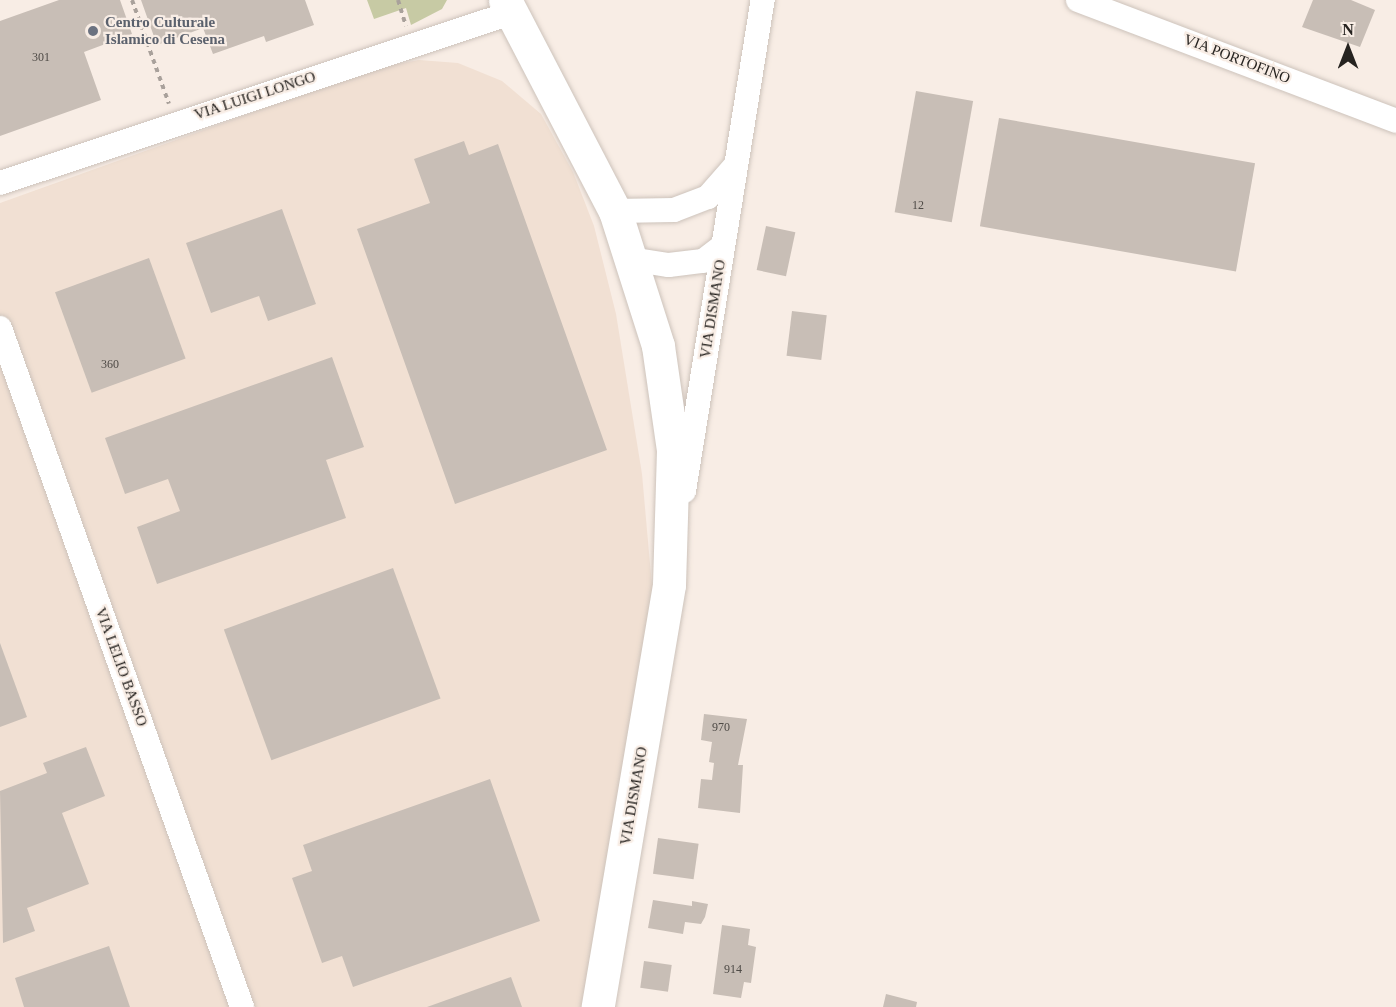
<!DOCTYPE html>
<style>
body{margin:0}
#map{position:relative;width:1396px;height:1007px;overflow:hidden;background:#f8ede5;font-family:"Times New Roman",serif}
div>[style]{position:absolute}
.built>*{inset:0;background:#f1e0d3}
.green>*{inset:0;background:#c7caa4}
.building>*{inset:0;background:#c8beb6;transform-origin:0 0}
.path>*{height:4px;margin-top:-2px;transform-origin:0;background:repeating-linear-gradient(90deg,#a9a19b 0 4.5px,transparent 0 9px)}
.roads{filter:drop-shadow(0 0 2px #cdc3bb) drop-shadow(0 0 2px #cdc3bb)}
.street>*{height:24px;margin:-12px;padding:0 12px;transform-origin:12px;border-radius:12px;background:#fff}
.secondary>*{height:33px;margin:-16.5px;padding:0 16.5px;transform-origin:16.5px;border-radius:16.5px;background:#fff}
.dots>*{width:16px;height:16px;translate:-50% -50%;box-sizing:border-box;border:3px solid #f8ede5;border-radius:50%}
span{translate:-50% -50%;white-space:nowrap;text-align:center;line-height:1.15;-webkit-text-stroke:4.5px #f8ede5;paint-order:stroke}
.number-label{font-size:12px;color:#4e4a46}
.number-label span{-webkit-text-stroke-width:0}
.worship-label{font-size:15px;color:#5b616d;font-weight:700}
.left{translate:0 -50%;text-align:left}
.street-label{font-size:15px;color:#262320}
.north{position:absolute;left:1318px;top:18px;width:60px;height:60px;-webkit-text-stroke:4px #f8ede5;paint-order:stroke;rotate:0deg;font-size:16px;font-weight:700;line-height:24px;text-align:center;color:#262320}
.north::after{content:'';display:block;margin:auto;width:21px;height:27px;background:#262320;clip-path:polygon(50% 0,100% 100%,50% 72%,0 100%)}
</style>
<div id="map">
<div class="built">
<i style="clip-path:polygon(419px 60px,458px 63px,502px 81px,541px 114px,573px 172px,594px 226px,616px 314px,642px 474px,653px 598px,584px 1007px,0 1007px,0 203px,379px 67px)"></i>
</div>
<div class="green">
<i style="clip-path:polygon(367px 0,447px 0,442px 9px,411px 25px,406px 8px,374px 19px)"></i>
</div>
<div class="building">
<i style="clip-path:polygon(59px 0,120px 0,132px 34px,84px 52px,101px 100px,0 136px,0 21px)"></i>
<i style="clip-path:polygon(141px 0,305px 0,314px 25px,266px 42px,264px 36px,213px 54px,203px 28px,157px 45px)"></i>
<i style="clip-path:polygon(1313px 0,1351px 0,1375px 10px,1360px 47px,1302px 27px)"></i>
<i style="left:916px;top:91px;width:58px;height:123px;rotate:10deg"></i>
<i style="left:999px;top:118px;width:260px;height:110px;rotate:10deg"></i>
<i style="clip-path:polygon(464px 141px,469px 155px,498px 144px,607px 450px,455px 504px,357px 229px,430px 203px,414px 159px)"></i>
<i style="clip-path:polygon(282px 209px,316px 304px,268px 321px,259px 296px,211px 313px,186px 243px)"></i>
<i style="left:766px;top:226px;width:30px;height:45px;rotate:12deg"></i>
<i style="left:149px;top:258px;width:107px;height:100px;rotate:70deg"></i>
<i style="left:792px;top:311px;width:35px;height:45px;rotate:7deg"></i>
<i style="clip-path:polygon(332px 357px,364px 447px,326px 460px,346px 518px,157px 584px,137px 527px,180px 511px,168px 479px,125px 494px,105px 438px)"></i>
<i style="left:393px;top:568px;width:139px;height:180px;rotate:70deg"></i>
<i style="clip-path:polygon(0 643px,27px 717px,0 727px)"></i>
<i style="clip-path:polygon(704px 714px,747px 719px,738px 765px,743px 765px,740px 813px,698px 808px,701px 779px,712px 780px,714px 763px,709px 762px,712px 742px,701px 740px)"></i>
<i style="clip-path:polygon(86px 747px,105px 796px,62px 813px,89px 884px,27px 908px,35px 931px,3px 943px,0 791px,47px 773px,43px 763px)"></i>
<i style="clip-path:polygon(490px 779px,540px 921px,353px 987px,342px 956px,322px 963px,292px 878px,312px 871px,303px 845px)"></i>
<i style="left:658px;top:838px;width:41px;height:36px;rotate:8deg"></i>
<i style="clip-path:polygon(653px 900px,692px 906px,692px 901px,708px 904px,705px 917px,701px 924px,685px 922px,683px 934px,648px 928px)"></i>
<i style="clip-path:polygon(722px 925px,750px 929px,748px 945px,756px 947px,751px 983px,744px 982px,741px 998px,713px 994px)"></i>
<i style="clip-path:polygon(109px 946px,130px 1007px,24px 1007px,15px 978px)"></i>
<i style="left:644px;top:961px;width:28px;height:27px;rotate:8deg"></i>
<i style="clip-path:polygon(511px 977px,522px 1007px,427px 1007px)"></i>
<i style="clip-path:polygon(886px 994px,917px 1002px,916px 1007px,883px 1007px)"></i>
</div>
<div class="path">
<i style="left:132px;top:0;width:110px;rotate:70.4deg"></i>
<i style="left:398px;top:0;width:27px;rotate:73deg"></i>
</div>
<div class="roads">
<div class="street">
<i style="left:1078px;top:0;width:340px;rotate:20.8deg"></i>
<i style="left:0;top:183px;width:539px;rotate:-18.4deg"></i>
<i style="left:615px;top:211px;width:59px;rotate:-1deg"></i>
<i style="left:674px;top:210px;width:36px;rotate:-21deg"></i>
<i style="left:708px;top:197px;width:41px;rotate:-48.9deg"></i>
<i style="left:630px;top:259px;width:39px;rotate:9deg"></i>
<i style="left:669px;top:265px;width:34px;rotate:-7deg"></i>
<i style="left:703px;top:261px;width:25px;rotate:-37deg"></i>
<i style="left:0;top:328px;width:721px;rotate:70.38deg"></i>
<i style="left:684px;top:491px;width:497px;rotate:-80.9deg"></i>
</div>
<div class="secondary">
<i style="left:505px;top:0;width:238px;rotate:62.5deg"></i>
<i style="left:615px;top:211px;width:142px;rotate:72.3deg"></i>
<i style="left:658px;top:346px;width:105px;rotate:81.8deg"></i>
<i style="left:673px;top:450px;width:135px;rotate:91.7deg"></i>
<i style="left:669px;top:585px;width:428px;rotate:99.6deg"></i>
</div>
</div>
<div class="dots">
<i style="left:93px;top:31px;background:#6b7280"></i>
</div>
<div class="number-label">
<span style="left:41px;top:58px">301</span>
<span style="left:918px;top:206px">12</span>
<span style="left:110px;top:365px">360</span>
<span style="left:721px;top:728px">970</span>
<span style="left:733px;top:970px">914</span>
</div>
<div class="worship-label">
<span class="left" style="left:105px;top:31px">Centro Culturale<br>Islamico di Cesena</span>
</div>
<div class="street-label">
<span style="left:1237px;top:59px;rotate:21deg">VIA PORTOFINO</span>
<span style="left:255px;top:96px;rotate:-18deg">VIA LUIGI LONGO</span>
<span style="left:713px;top:309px;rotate:-81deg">VIA DISMANO</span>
<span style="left:121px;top:667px;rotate:70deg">VIA LELIO BASSO</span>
<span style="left:634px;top:796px;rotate:-80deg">VIA DISMANO</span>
</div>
<div class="north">N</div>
</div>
